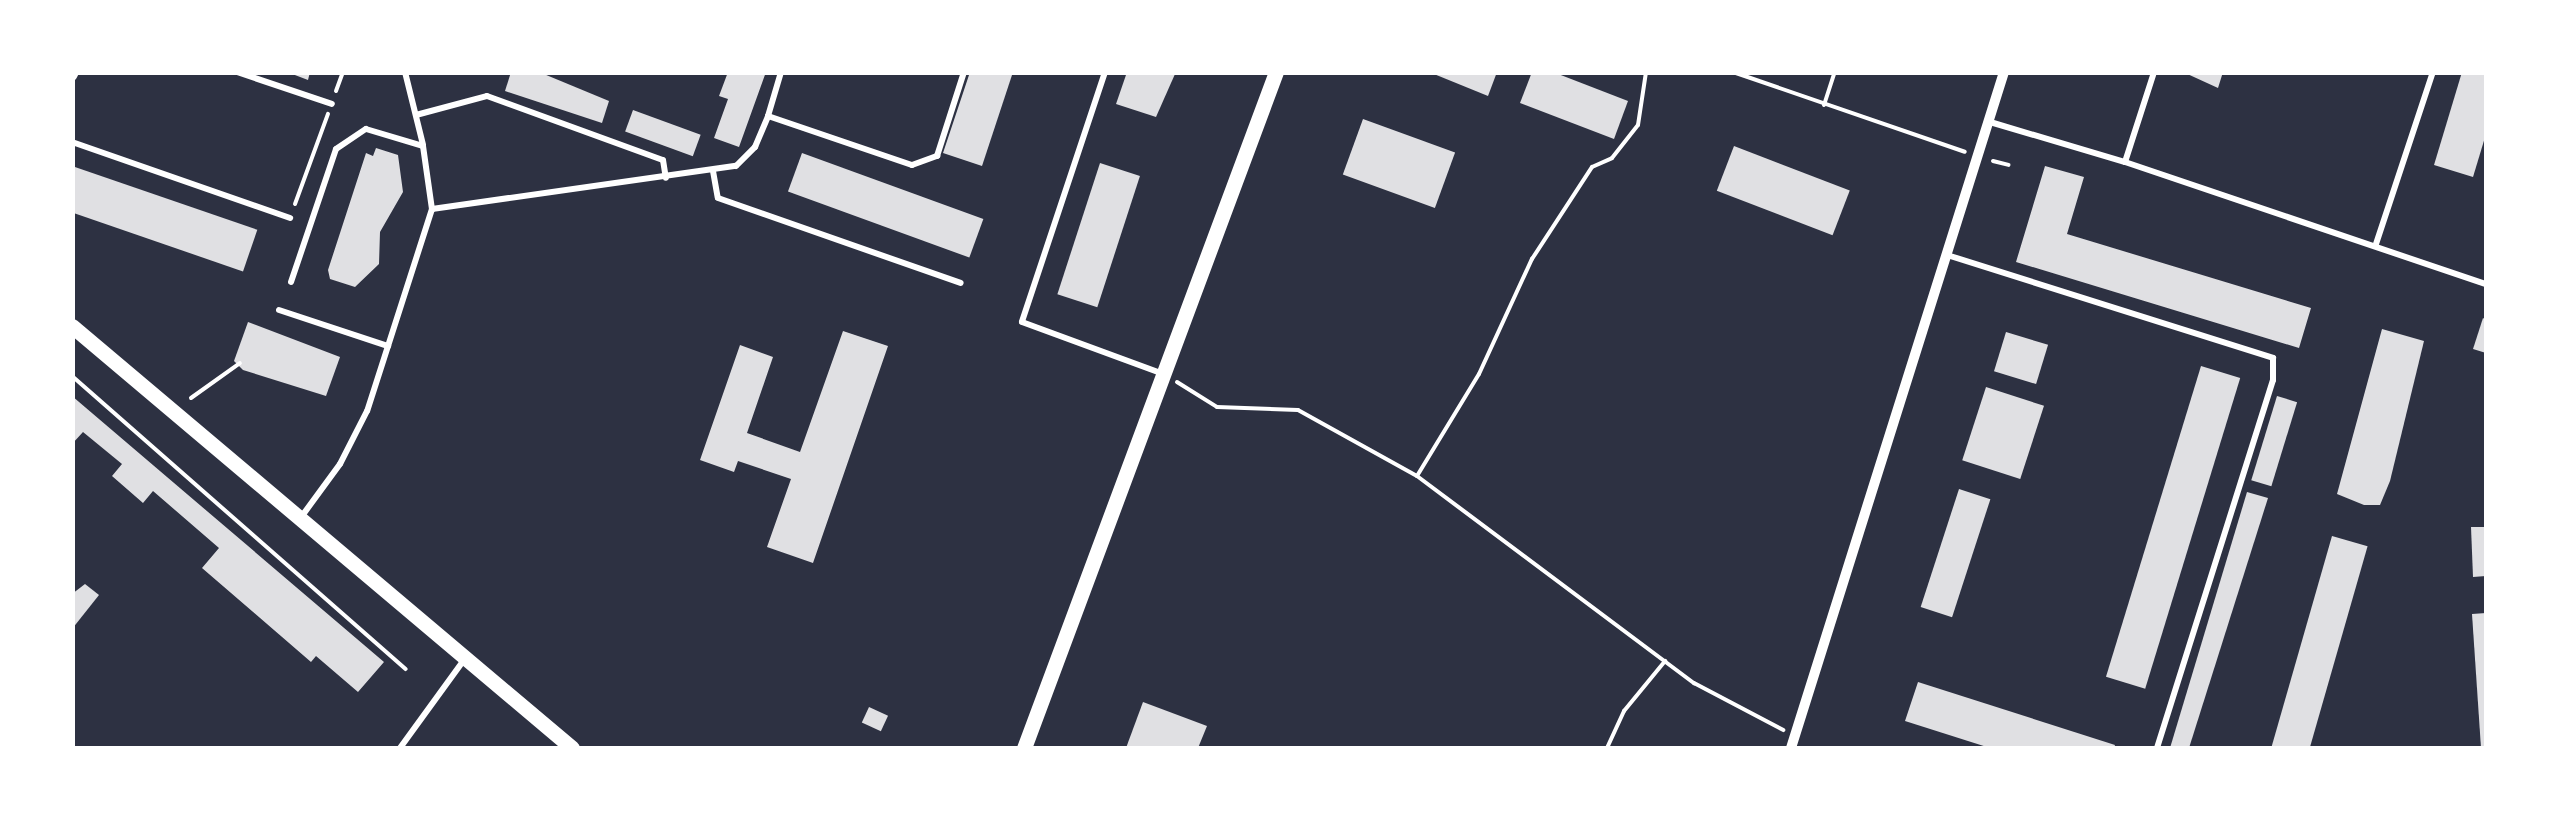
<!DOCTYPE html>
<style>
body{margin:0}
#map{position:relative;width:2559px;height:821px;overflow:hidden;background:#2d3142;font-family:"DejaVu Sans",sans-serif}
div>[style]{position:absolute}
.building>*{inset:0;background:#e0e0e3;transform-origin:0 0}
.path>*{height:4px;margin:-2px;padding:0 2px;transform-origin:2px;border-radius:2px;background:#fff}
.service>*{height:6px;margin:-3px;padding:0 3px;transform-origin:3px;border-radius:3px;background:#fff}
.minor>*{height:10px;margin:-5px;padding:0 5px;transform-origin:5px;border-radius:5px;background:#fff}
.tertiary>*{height:15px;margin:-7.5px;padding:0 7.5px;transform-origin:7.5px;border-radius:7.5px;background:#fff}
span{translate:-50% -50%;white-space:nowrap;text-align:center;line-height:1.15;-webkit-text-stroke:8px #fff;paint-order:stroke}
.frame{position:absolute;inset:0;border:75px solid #fff;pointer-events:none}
</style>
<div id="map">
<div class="building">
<i style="clip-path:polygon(287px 72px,310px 72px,308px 80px)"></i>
<i style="clip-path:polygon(511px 72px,539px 72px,609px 101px,602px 123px,505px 91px)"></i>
<i style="clip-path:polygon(728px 72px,766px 72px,739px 147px,714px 138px,728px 99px,719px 96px)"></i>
<i style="clip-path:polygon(970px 72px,1013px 72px,982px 166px,943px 153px)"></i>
<i style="clip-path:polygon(1127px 72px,1175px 74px,1156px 117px,1116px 104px)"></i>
<i style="clip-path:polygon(1429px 72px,1497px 72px,1488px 96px)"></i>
<i style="clip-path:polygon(1532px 72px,1553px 72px,1628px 101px,1614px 139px,1520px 103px)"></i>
<i style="clip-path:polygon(2183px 72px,2223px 72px,2218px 88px)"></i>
<i style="clip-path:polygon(2462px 72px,2486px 72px,2486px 134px,2473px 177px,2434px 165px)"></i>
<i style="left:633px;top:110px;width:72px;height:23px;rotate:20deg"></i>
<i style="left:1363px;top:119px;width:98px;height:59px;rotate:20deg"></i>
<i style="left:1734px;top:146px;width:124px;height:48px;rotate:21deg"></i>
<i style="clip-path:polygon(376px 148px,398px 155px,403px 192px,380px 232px,379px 264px,355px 287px,330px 279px,328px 270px,366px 153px,373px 156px)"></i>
<i style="left:802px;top:153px;width:193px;height:41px;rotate:20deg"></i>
<i style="left:1100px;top:163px;width:42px;height:138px;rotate:18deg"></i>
<i style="left:72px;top:166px;width:196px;height:44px;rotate:19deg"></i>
<i style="clip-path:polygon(2045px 166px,2084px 177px,2067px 234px,2311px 308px,2299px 348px,2016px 262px)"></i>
<i style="clip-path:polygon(2483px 318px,2486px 320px,2486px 353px,2473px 349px)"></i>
<i style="clip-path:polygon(248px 322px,340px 357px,326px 396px,243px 370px,234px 361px)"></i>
<i style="clip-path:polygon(2382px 329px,2424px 341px,2390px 481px,2380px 505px,2364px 505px,2337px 494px)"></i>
<i style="clip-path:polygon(843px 331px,888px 346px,813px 563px,767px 547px,791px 479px,738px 461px,734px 472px,700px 460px,740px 345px,773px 357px,747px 433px,800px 452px)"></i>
<i style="left:2006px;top:332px;width:44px;height:41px;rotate:17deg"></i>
<i style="left:2201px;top:366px;width:41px;height:325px;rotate:17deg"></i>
<i style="left:1986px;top:387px;width:61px;height:77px;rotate:18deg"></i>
<i style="clip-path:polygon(72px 396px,384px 662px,358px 692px,316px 656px,311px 662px,202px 568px,219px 548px,153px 491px,143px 503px,112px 476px,122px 464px,83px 432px,72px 444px)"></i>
<i style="left:2277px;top:396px;width:21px;height:88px;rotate:17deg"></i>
<i style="left:1959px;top:489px;width:33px;height:124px;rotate:18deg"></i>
<i style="clip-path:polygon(2247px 492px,2268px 498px,2189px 748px,2170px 748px)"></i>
<i style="clip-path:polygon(2471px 527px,2486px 527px,2486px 576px,2473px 577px)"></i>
<i style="left:2332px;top:536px;width:37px;height:221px;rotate:16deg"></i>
<i style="clip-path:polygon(85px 584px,99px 595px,72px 629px,72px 594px)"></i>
<i style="clip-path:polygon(2486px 613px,2486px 748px,2481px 748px,2472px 614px)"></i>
<i style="clip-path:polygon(1918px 682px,2115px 745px,2114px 748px,1990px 748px,1905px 721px)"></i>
<i style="clip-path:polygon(1143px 702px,1207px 726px,1198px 748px,1126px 748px)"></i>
<i style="left:869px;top:707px;width:21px;height:17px;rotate:25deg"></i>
</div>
<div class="path">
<i style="left:1733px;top:72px;width:245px;rotate:19deg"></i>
<i style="left:336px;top:91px;width:20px;rotate:-70deg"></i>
<i style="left:1824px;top:105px;width:35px;rotate:-72deg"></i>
<i style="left:1993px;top:161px;width:16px;rotate:14deg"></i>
<i style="left:295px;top:204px;width:96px;rotate:-69.9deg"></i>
<i style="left:72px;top:376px;width:444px;rotate:41.3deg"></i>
<i style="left:1177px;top:382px;width:47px;rotate:32deg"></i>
<i style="left:1217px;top:407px;width:81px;rotate:2.1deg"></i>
<i style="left:1298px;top:410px;width:136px;rotate:29deg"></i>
<i style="left:1417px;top:476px;width:346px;rotate:36.8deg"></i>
<i style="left:1694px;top:683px;width:101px;rotate:27.8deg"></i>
<i style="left:191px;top:398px;width:60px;rotate:-35.5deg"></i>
<i style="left:1417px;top:476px;width:119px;rotate:-58.7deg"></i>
<i style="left:1479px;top:374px;width:127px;rotate:-65.3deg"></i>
<i style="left:1532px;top:259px;width:110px;rotate:-56.9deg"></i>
<i style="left:1592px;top:167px;width:22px;rotate:-24deg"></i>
<i style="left:1612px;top:158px;width:42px;rotate:-51.8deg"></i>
<i style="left:1638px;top:125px;width:54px;rotate:-81.4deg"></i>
<i style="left:1607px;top:748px;width:41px;rotate:-65.3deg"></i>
<i style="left:1624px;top:711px;width:65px;rotate:-50.6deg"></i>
</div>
<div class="service">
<i style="left:237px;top:72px;width:100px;rotate:18.6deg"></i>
<i style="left:405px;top:72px;width:75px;rotate:76.1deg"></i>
<i style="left:1105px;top:72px;width:263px;rotate:108.4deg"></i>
<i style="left:1022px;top:322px;width:150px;rotate:20.2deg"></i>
<i style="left:416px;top:115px;width:73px;rotate:-15deg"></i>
<i style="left:487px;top:96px;width:187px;rotate:20deg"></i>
<i style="left:663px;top:160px;width:18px;rotate:81deg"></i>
<i style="left:768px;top:116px;width:46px;rotate:-73.5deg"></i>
<i style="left:1990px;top:122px;width:141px;rotate:16.5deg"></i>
<i style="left:2125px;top:162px;width:95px;rotate:-72.1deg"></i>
<i style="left:72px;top:142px;width:231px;rotate:19.2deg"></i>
<i style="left:2125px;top:162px;width:381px;rotate:18.7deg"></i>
<i style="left:713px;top:171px;width:27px;rotate:80deg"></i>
<i style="left:718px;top:198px;width:257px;rotate:19.3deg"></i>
<i style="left:432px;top:209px;width:307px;rotate:-8.1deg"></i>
<i style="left:736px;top:166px;width:27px;rotate:-45deg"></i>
<i style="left:755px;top:147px;width:34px;rotate:-67deg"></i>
<i style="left:768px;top:116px;width:152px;rotate:18.8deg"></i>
<i style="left:912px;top:165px;width:27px;rotate:-20deg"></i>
<i style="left:937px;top:156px;width:88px;rotate:-72.2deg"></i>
<i style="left:2376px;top:244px;width:181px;rotate:-71.7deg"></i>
<i style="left:1947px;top:255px;width:342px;rotate:17.5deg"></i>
<i style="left:2273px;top:358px;width:22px;rotate:90deg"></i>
<i style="left:2273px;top:380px;width:386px;rotate:107.5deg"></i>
<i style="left:291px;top:282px;width:140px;rotate:-71.3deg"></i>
<i style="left:336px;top:149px;width:36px;rotate:-34deg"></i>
<i style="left:366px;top:129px;width:59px;rotate:16.6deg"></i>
<i style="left:423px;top:146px;width:64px;rotate:81.9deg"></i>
<i style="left:432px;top:209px;width:212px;rotate:107.8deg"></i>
<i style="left:367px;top:411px;width:59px;rotate:117deg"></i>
<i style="left:340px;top:464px;width:64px;rotate:126.2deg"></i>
<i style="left:279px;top:310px;width:115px;rotate:18.3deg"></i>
<i style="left:400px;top:748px;width:109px;rotate:-54deg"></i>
</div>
<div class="minor">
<i style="left:72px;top:76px;width:4px;rotate:-63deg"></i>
<i style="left:1791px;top:748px;width:709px;rotate:-72.51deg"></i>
</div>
<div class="tertiary">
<i style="left:72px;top:326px;width:654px;rotate:40.16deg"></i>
<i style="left:1024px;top:748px;width:721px;rotate:-69.56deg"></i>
</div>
<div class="frame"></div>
</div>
